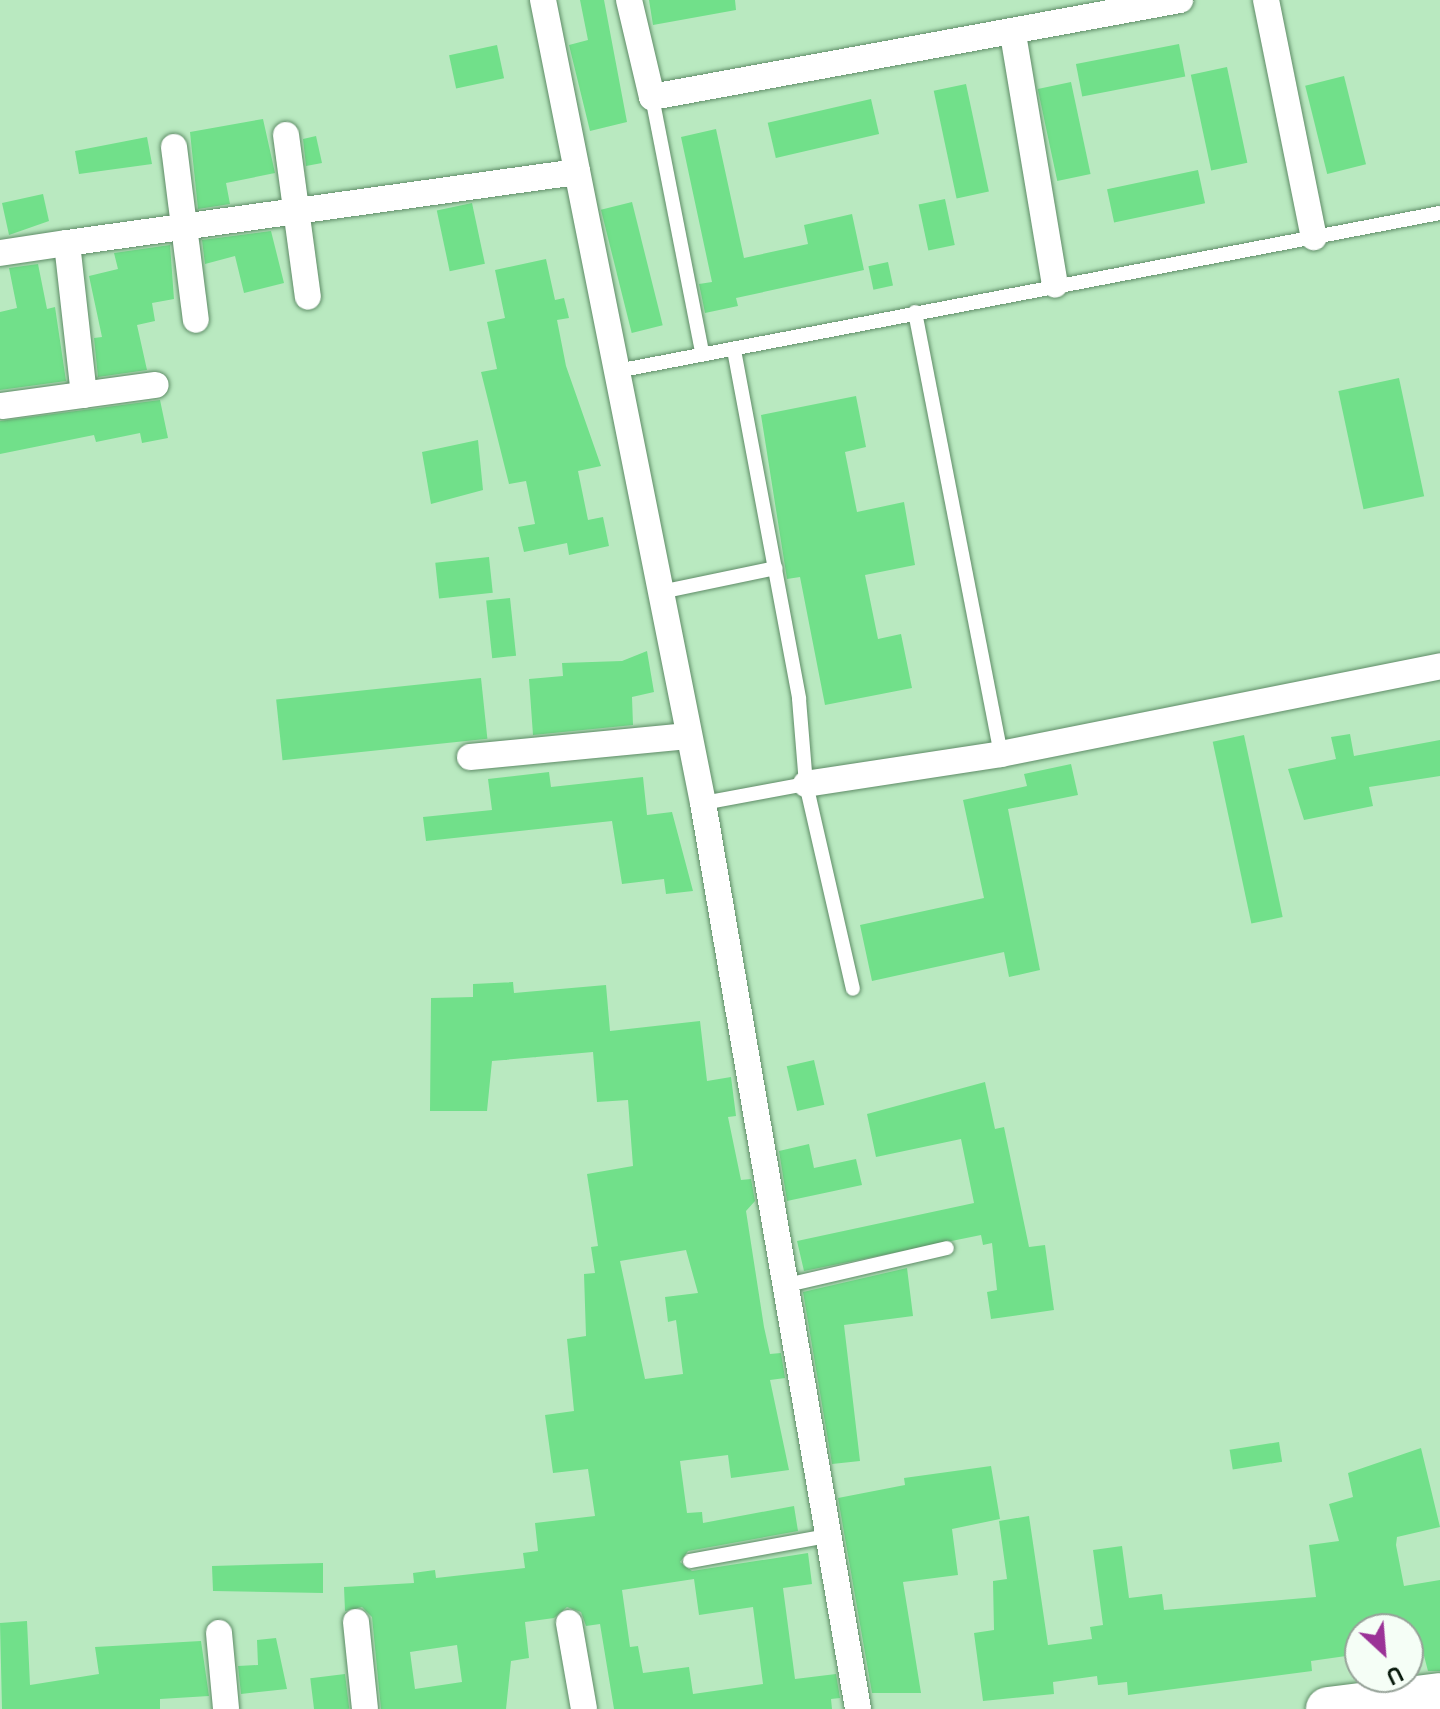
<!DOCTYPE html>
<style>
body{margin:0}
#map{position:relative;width:1440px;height:1709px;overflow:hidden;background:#b9e9c0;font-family:Overpass,sans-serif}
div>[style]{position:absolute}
.building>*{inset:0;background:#71e08a;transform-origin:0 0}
.roads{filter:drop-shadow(0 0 2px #5f8c67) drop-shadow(0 0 2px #5f8c67)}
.service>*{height:14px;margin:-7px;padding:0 7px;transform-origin:7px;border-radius:7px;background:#fff}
.minor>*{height:26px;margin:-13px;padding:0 13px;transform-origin:13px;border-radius:13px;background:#fff}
.trunk>*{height:44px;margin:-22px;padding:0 22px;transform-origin:22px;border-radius:22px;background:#fff}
span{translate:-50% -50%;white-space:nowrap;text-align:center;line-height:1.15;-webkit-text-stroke:6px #f5fef6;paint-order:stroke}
.north{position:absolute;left:1344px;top:1613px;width:80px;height:80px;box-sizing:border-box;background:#f5fef6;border:2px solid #96a298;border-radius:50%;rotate:154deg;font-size:22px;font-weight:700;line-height:32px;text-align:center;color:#07190b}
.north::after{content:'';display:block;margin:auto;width:28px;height:36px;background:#9b3397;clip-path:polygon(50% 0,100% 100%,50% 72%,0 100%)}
</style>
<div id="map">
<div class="building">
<i style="clip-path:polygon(580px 0,604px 0,627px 122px,590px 131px,569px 45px,588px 40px)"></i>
<i style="clip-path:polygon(649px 0,735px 0,736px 10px,653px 25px)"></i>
<i style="left:1179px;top:44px;width:33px;height:105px;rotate:79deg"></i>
<i style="left:497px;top:45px;width:34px;height:49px;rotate:78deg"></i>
<i style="left:1227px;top:67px;width:98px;height:37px;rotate:78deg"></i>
<i style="left:1344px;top:76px;width:91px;height:40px;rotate:76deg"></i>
<i style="left:1071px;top:82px;width:94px;height:34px;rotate:78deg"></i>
<i style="left:966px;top:84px;width:110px;height:33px;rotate:78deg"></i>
<i style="left:871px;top:99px;width:36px;height:106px;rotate:77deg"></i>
<i style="clip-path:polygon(263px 119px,275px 173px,226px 183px,230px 204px,198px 209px,190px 132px)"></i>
<i style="clip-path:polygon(716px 129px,744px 258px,808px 244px,804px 225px,852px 214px,864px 270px,736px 298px,738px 306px,705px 313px,699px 284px,712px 282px,681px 137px)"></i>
<i style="clip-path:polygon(316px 136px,322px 163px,306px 166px,303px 139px)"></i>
<i style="clip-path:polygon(147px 137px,152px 164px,79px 174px,75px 151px)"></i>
<i style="left:1198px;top:170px;width:34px;height:93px;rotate:78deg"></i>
<i style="clip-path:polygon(43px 194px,49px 221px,9px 235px,2px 203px)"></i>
<i style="left:945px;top:199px;width:47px;height:27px;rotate:78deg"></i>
<i style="left:632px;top:202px;width:127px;height:32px;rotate:76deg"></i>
<i style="left:472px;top:203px;width:62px;height:36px;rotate:78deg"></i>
<i style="clip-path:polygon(271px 231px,284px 283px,244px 293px,235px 256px,205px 264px,202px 240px)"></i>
<i style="clip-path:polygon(170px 245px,174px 299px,152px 303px,155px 321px,137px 325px,147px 370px,98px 377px,94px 338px,102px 337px,89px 276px,118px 269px,114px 253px)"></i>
<i style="clip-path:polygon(546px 259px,555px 300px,564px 298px,569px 318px,557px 320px,566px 366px,601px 466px,578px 471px,588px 520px,603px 517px,609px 546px,569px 555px,567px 543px,524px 552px,518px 527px,535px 524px,526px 481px,509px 484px,481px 372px,497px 369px,487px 322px,505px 318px,495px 270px)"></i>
<i style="left:888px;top:262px;width:24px;height:20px;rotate:78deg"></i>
<i style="clip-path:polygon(38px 264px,47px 309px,55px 307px,66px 381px,0 390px,0 312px,17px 308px,9px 268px)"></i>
<i style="left:1399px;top:378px;width:121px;height:62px;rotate:78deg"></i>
<i style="clip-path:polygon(856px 396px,866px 447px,845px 452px,857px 512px,904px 502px,915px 565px,865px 575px,878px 639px,901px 634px,912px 688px,825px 705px,800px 577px,787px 579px,761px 415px)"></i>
<i style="clip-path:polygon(160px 400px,168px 438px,142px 443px,140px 433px,96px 442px,94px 435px,0 454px,0 421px)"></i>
<i style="clip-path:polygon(478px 440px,483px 490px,431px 504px,422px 452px)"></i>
<i style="left:489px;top:557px;width:36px;height:54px;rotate:84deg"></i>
<i style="left:510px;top:598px;width:58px;height:24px;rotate:84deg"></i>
<i style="clip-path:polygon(647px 651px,654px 692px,632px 697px,633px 725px,533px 735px,529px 679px,563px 676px,562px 663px,622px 661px)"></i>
<i style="left:481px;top:678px;width:61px;height:206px;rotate:84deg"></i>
<i style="clip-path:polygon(1350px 734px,1354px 756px,1440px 740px,1440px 776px,1369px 787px,1373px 806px,1304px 820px,1288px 769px,1336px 759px,1331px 737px)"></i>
<i style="left:1244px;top:735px;width:186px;height:32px;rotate:78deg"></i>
<i style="clip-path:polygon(1071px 764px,1078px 795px,1008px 809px,1040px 970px,1009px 977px,1004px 952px,872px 981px,860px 925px,984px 898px,963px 800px,1027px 786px,1024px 774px)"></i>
<i style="clip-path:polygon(549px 772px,551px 787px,643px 777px,647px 815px,672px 812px,693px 891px,666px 894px,664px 879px,622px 884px,612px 821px,426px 841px,423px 817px,492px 810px,488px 779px)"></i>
<i style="clip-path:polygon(evenodd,513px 982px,514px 993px,606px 985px,610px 1031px,700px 1021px,707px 1081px,731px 1077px,736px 1116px,728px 1117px,741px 1180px,751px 1179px,755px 1201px,746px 1211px,764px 1327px,770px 1354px,781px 1353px,785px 1378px,770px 1380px,789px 1470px,731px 1478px,728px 1455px,680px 1461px,687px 1513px,702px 1512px,703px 1523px,794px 1506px,798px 1531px,688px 1551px,680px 1562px,692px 1571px,808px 1553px,812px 1584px,783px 1588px,795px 1679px,836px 1674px,840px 1698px,831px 1699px,832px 1709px,614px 1709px,600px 1624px,586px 1626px,581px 1612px,567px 1607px,554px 1618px,525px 1622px,529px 1658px,511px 1661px,506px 1709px,381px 1709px,372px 1617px,362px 1607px,345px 1611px,344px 1587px,414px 1583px,413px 1573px,435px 1570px,436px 1578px,525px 1568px,523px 1553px,538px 1551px,535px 1523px,595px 1516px,588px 1469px,553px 1473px,545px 1415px,574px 1411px,567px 1339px,586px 1336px,584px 1274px,595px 1273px,591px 1247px,598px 1246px,587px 1174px,633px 1166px,628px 1100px,597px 1102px,593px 1052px,492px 1061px,487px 1111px,430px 1111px,431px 998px,473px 997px,473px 984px,513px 982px,686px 1250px,698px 1293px,665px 1297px,668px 1322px,676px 1320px,683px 1374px,645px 1379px,620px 1261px,686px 1250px,513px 982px,694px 1579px,699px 1615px,753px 1607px,763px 1684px,693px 1694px,689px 1667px,643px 1673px,638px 1646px,630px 1647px,622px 1590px,694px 1579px,513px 982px,457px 1645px,462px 1682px,415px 1689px,410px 1652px,457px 1645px)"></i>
<i style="left:814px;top:1060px;width:46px;height:28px;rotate:77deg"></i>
<i style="clip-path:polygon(985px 1082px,995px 1129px,1004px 1127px,1029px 1247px,1045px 1245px,1054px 1310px,991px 1319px,987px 1292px,997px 1290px,992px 1243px,983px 1245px,981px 1235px,804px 1271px,797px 1241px,974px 1203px,961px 1139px,876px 1157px,867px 1114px)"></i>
<i style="clip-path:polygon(809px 1144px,814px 1168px,856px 1159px,862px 1185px,787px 1201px,779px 1151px)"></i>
<i style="clip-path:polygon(907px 1268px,913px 1316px,844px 1325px,860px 1461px,832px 1464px,803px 1292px)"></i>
<i style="left:1279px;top:1442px;width:20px;height:50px;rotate:81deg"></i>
<i style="clip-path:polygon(1421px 1448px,1440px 1527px,1397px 1537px,1396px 1545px,1404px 1586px,1440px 1580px,1440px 1671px,1428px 1671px,1423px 1652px,1408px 1655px,1408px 1629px,1360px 1629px,1360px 1654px,1311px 1661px,1312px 1671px,1128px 1695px,1127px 1682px,1098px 1685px,1097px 1676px,1053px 1682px,1054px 1694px,983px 1701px,974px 1633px,994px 1630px,993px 1581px,1007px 1579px,999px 1521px,1029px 1516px,1048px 1645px,1092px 1639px,1090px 1627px,1103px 1625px,1093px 1550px,1122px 1546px,1129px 1598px,1162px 1594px,1164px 1610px,1316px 1597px,1309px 1545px,1339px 1541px,1329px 1504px,1353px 1497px,1348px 1473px)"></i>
<i style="clip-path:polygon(991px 1466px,1000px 1519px,952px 1529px,958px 1575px,903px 1582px,921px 1693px,872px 1693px,838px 1498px,905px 1485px,904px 1478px)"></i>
<i style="clip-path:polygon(323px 1563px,323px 1593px,213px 1591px,212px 1566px)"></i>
<i style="clip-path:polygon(27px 1621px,30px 1685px,99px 1674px,95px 1647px,201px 1641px,209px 1696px,160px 1699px,160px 1709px,2px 1709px,0 1623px)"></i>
<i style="clip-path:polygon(276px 1638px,287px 1689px,241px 1694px,238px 1666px,258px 1665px,257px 1640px)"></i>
<i style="left:345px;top:1674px;width:35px;height:35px;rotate:83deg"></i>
</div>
<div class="roads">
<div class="service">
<i style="left:652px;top:97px;width:260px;rotate:78.9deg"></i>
<i style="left:915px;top:312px;width:450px;rotate:79deg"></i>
<i style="left:734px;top:350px;width:355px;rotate:79.4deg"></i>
<i style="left:799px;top:699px;width:85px;rotate:85.3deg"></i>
<i style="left:617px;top:371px;width:838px;rotate:-10.87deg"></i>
<i style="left:661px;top:592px;width:117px;rotate:-11.8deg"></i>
<i style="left:703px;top:803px;width:105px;rotate:-10.5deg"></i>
<i style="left:806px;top:784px;width:210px;rotate:77.1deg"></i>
<i style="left:787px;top:1285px;width:164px;rotate:-13deg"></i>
<i style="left:690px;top:1561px;width:140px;rotate:-10.3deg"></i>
</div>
<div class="minor">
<i style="left:543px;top:0;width:819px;rotate:78.73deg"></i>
<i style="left:703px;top:803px;width:919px;rotate:80.29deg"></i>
<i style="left:629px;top:0;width:100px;rotate:76.7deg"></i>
<i style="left:652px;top:97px;width:537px;rotate:-10.41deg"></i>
<i style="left:1266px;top:0;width:242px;rotate:78.6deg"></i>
<i style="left:1013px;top:34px;width:254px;rotate:80.5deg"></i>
<i style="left:286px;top:135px;width:163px;rotate:82.3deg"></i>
<i style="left:174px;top:147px;width:174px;rotate:82.8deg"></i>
<i style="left:0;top:253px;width:68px;rotate:-8.5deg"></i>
<i style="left:84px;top:395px;width:153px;rotate:-96.4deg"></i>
<i style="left:67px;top:243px;width:515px;rotate:-7.93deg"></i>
<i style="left:2px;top:406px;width:155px;rotate:-7.8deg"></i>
<i style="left:470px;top:757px;width:219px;rotate:-5.5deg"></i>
<i style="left:806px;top:784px;width:197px;rotate:-8.7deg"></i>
<i style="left:1001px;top:754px;width:448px;rotate:-11.3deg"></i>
<i style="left:356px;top:1622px;width:87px;rotate:84.1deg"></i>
<i style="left:569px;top:1623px;width:87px;rotate:80.1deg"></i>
<i style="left:219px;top:1633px;width:76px;rotate:84.7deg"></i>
</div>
<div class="trunk">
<i style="left:1328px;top:1709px;width:113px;rotate:-7.1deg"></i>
</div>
</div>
<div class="north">U</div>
</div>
